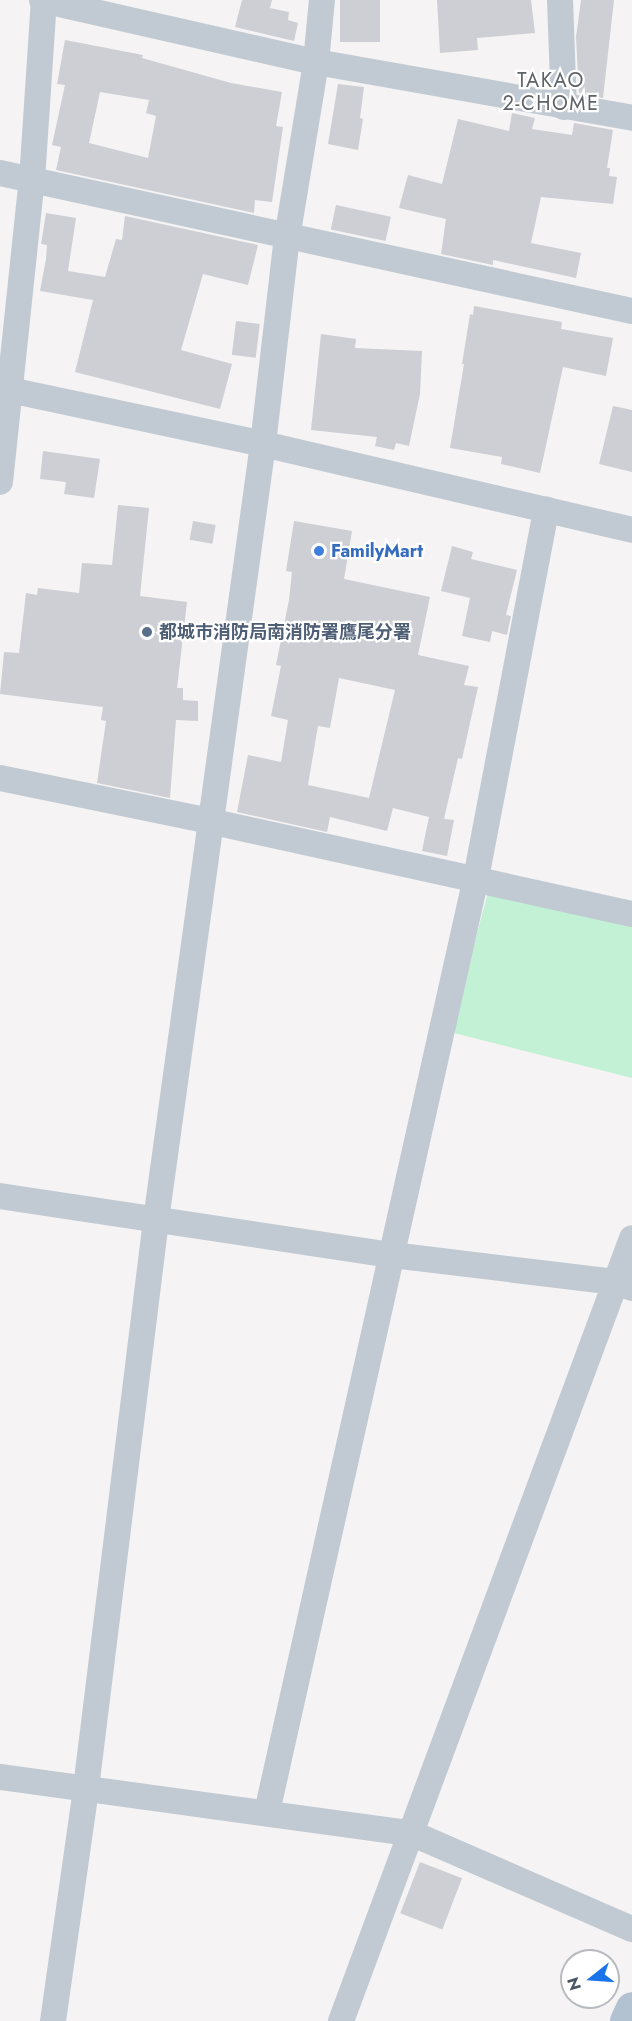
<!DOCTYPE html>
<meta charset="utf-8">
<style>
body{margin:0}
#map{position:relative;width:632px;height:2021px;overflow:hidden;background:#f5f3f3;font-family:Jost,"Noto Sans JP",sans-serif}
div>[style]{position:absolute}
.green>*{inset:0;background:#c3f1d5}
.building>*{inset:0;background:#cdcfd5;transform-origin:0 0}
.minor>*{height:26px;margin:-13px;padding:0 13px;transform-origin:13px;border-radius:13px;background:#c1cad2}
.major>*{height:32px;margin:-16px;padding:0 16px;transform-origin:16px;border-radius:16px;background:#b3c2d1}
.dots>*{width:16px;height:16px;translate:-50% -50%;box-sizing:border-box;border:3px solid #fff;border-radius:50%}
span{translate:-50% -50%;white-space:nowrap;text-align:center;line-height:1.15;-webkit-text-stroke:4.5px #fff;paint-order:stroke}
.shop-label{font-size:18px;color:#366cbe;font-weight:700}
.left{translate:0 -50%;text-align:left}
.service-label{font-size:18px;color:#4e5e75;font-weight:700}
.neighbourhood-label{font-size:20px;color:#5f6368;letter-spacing:1.5px}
.north{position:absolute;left:560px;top:1949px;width:60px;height:60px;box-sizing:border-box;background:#fff;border:2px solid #b7bbc0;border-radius:50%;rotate:253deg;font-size:16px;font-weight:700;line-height:24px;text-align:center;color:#4a5661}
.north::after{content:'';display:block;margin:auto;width:21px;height:27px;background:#1a73e8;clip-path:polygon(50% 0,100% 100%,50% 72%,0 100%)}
</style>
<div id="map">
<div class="green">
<i style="clip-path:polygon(488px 893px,632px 925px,632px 1078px,450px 1032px)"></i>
</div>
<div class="building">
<i style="clip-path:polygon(242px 0,272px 0,270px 8px,289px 12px,288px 20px,298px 23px,294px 41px,235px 27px)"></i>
<i style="left:340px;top:0;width:40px;height:42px"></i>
<i style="clip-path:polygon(437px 0,531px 0,535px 33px,477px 38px,478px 50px,440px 53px)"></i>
<i style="clip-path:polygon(581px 0,614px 0,603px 98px,579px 93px,576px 37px)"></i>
<i style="clip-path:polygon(evenodd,65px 40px,143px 55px,142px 58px,231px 83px,282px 92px,276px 126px,283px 127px,272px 202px,255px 200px,254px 213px,56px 170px,61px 147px,52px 145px,65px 85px,57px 84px,65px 40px,100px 92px,149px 100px,146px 113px,156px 116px,148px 158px,89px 143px,100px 92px)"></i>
<i style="clip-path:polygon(338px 84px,364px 87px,360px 118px,363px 119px,358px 150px,328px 144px)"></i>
<i style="clip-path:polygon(512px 113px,535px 118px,532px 129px,572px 135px,574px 123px,613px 130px,607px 168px,610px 168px,609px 176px,617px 177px,613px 204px,541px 197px,531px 243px,581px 253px,576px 278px,493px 260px,493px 265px,441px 254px,446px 219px,399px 208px,408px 175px,442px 184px,458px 119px,509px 131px)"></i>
<i style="left:336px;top:205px;width:56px;height:25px;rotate:12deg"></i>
<i style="clip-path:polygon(46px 213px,76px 218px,68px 271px,105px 277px,116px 239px,122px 240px,125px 216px,258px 245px,248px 285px,203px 274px,181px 350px,232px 364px,220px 409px,75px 372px,93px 300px,40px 291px,46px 259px,47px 245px,41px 244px)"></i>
<i style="clip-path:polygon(474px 306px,562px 322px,561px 329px,613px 338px,606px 376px,563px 367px,540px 473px,501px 464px,502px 457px,450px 448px,464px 364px,462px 364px,470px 314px,473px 315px)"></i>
<i style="left:236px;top:321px;width:24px;height:34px;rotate:7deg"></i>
<i style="clip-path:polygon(321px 334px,356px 339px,355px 348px,422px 351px,420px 394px,409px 446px,396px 443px,394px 450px,375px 446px,377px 437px,311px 430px)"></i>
<i style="clip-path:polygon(613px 406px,632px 410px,632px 472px,599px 464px)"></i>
<i style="clip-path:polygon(43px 451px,100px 459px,94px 498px,64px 494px,66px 482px,40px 479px)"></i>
<i style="clip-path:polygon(118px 505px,149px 508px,140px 596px,187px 602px,177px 688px,183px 688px,183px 700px,198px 701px,198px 721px,176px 720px,170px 798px,97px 783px,106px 721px,101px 720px,103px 707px,0 694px,4px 652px,19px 653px,26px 593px,37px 595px,38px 588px,79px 593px,82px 563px,112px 565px)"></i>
<i style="left:193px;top:521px;width:23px;height:19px;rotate:10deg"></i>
<i style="clip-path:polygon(evenodd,294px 521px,352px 531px,344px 579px,430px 597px,418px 655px,469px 666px,464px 685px,478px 687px,462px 759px,458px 758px,444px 819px,454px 820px,447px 856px,422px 851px,429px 817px,393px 808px,387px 831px,330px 817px,327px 832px,237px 812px,248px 755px,281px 762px,288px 720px,271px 716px,281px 666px,276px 665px,289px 600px,292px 572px,286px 571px,294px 521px,339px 678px,395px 690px,369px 798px,308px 785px,318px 726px,330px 728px,339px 678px)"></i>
<i style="clip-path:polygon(452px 546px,473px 552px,471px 559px,517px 570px,506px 615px,511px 616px,507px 635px,492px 631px,490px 642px,462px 636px,470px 598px,441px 591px)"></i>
<i style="left:420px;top:1862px;width:45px;height:55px;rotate:21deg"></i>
</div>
<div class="minor">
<i style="left:42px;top:0;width:281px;rotate:12.8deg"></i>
<i style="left:316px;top:62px;width:321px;rotate:10deg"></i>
<i style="left:560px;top:0;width:107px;rotate:87.9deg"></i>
<i style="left:0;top:173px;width:647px;rotate:12.32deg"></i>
<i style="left:0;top:388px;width:269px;rotate:12deg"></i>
<i style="left:263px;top:444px;width:379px;rotate:13.1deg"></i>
<i style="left:0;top:482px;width:304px;rotate:-84deg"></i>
<i style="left:32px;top:180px;width:180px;rotate:-86.2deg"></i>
<i style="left:0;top:778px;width:213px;rotate:11.6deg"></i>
<i style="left:209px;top:821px;width:433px;rotate:12.4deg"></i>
<i style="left:0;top:1196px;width:396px;rotate:8.6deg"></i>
<i style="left:392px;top:1255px;width:225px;rotate:6.9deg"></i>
<i style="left:615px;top:1282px;width:18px;rotate:19deg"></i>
<i style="left:0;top:1777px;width:415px;rotate:7.8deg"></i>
<i style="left:411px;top:1833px;width:241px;rotate:23.5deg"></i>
<i style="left:267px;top:1812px;width:957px;rotate:-77.39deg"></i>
<i style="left:476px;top:878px;width:375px;rotate:-79.2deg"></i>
<i style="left:53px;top:2021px;width:235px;rotate:-81.9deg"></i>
<i style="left:86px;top:1788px;width:572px;rotate:-82.97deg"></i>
<i style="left:156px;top:1220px;width:783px;rotate:-82.15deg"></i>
<i style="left:263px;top:444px;width:207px;rotate:-83.4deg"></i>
<i style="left:287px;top:238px;width:178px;rotate:-80.6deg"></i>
<i style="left:316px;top:62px;width:62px;rotate:-84.5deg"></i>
<i style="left:341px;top:2021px;width:835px;rotate:-69.61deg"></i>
</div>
<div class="major">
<i style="left:626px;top:2021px;width:14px;rotate:-65deg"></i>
</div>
<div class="dots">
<i style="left:319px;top:551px;background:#3f7fe0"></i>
<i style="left:147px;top:632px;background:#5c6f8a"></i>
</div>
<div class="shop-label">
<span class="left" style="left:331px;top:551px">FamilyMart</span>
</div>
<div class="service-label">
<span class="left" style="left:159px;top:632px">都城市消防局南消防署鷹尾分署</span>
</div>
<div class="neighbourhood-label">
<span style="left:551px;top:92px">TAKAO<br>2-CHOME</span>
</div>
<div class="north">N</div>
</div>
